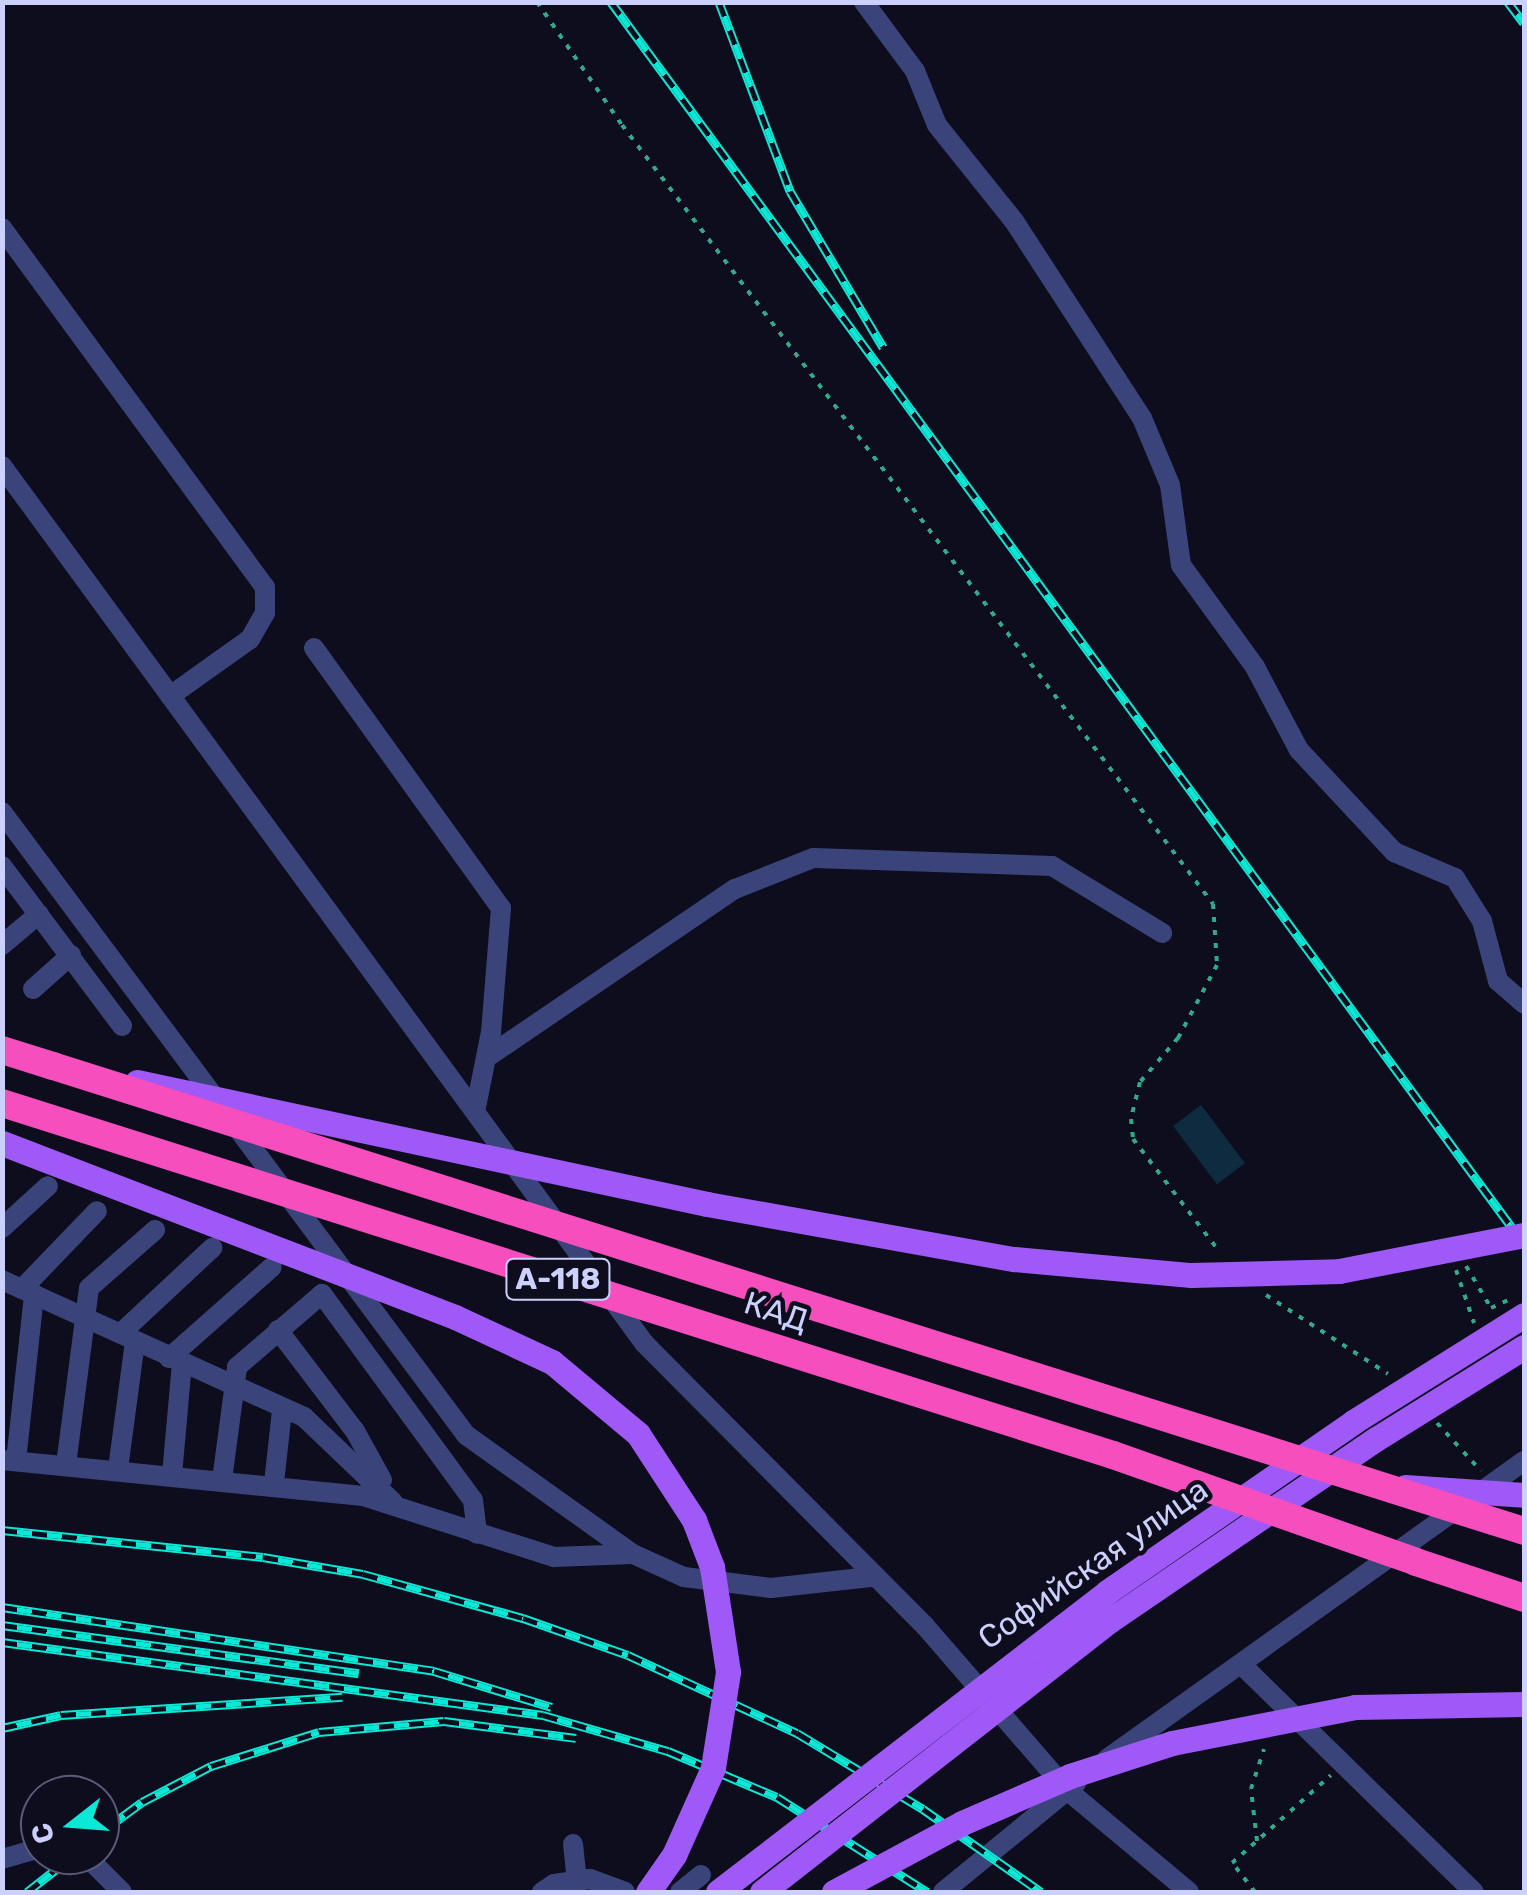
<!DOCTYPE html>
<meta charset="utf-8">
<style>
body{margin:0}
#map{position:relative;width:1527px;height:1895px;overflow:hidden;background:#0d0d1e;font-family:Rubik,sans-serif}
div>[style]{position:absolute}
.water>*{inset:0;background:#0e2b40;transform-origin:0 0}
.path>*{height:4px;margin-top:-2px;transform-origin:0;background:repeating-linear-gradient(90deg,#33a98c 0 5px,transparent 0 13px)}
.minor>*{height:20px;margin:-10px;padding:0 10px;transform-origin:10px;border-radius:10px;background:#3a447a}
.highway>*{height:28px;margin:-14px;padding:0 14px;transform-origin:14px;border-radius:14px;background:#f64ebd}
.rail>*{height:9px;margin-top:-4.5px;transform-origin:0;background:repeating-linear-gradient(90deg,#0d0d1e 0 15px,#0ce8d6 0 30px);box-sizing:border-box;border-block:2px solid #0ce8d6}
.major-bridge>*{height:25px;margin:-12.5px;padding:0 12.5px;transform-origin:12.5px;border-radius:12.5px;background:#9f59f6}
.highway-bridge>*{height:28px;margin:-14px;padding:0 14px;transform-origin:14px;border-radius:14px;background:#f64ebd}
span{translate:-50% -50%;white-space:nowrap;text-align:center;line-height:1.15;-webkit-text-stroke:9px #0d0d1e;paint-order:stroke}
.shield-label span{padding:2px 8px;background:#0d0d1e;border:2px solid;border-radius:8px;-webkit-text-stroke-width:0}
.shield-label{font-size:30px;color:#ccd0fc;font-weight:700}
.street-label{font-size:32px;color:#ccd0fc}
.frame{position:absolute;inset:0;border:5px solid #ccd0fc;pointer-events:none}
.north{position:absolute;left:20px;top:1775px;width:100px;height:100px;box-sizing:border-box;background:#0d0d1e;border:2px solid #595b77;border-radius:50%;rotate:253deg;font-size:28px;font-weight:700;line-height:40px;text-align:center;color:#ccd0fc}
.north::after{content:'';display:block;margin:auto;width:35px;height:45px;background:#0ce8d6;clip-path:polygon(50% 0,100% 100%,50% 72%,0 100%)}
</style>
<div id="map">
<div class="water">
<i style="left:1201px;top:1105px;width:73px;height:35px;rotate:53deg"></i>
</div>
<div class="path">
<i style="left:537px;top:2px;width:150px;rotate:55.4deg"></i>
<i style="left:622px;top:125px;width:978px;rotate:52.81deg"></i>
<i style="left:1213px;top:904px;width:61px;rotate:86.2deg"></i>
<i style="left:1217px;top:965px;width:83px;rotate:118.1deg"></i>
<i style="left:1178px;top:1038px;width:58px;rotate:130.8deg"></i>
<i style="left:1140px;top:1082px;width:38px;rotate:104deg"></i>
<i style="left:1131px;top:1119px;width:20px;rotate:84deg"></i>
<i style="left:1133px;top:1139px;width:141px;rotate:52.5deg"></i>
<i style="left:1466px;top:1266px;width:49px;rotate:59.2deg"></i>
<i style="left:1491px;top:1308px;width:19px;rotate:-25deg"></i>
<i style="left:1456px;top:1270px;width:56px;rotate:71.2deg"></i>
<i style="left:1266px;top:1295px;width:145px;rotate:32.9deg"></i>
<i style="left:1437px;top:1423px;width:65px;rotate:47.5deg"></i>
<i style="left:1257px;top:1841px;width:52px;rotate:-96.6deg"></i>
<i style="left:1251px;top:1789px;width:42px;rotate:-72deg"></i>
<i style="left:1255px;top:1892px;width:37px;rotate:-128deg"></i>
<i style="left:1232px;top:1863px;width:132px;rotate:-41.6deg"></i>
</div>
<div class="minor">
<i style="left:864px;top:2px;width:86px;rotate:53.5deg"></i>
<i style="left:915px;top:71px;width:58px;rotate:67.8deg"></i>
<i style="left:937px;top:125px;width:123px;rotate:51.3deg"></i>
<i style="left:1014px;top:221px;width:235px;rotate:57deg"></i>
<i style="left:1142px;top:418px;width:73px;rotate:67.3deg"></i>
<i style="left:1170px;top:485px;width:81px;rotate:82.2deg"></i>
<i style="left:1181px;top:565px;width:126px;rotate:54deg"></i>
<i style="left:1255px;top:667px;width:94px;rotate:62.1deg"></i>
<i style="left:1299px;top:750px;width:139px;rotate:47deg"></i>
<i style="left:1394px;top:852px;width:66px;rotate:23.1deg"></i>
<i style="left:1455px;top:878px;width:51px;rotate:57.9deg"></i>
<i style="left:1482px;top:921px;width:62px;rotate:75.1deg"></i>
<i style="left:1498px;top:981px;width:35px;rotate:41deg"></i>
<i style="left:2px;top:228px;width:445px;rotate:53.8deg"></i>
<i style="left:265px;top:587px;width:26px;rotate:90deg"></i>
<i style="left:265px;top:613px;width:30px;rotate:120deg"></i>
<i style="left:250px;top:639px;width:98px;rotate:144.5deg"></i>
<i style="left:2px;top:466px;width:1087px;rotate:53.79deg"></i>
<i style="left:644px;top:1343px;width:399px;rotate:45.2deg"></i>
<i style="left:925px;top:1626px;width:217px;rotate:49.1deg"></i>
<i style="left:1067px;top:1790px;width:159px;rotate:39.9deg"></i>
<i style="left:314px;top:648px;width:320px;rotate:54.3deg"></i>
<i style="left:501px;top:908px;width:124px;rotate:94.6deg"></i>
<i style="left:491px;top:1032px;width:76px;rotate:101.3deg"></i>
<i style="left:2px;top:812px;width:777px;rotate:53.32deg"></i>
<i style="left:466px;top:1435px;width:205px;rotate:35.5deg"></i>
<i style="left:633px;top:1554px;width:56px;rotate:24.3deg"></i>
<i style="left:684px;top:1577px;width:88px;rotate:7.2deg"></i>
<i style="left:771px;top:1588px;width:100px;rotate:-6.3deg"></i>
<i style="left:2px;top:866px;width:200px;rotate:53.1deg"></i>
<i style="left:2px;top:945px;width:48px;rotate:-40deg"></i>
<i style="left:33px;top:989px;width:51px;rotate:-41.8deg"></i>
<i style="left:486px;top:1058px;width:301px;rotate:-34.2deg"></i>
<i style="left:735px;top:889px;width:84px;rotate:-21.7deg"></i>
<i style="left:813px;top:858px;width:239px;rotate:1.9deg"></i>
<i style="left:1052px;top:866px;width:129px;rotate:31.3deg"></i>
<i style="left:2px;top:1228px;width:62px;rotate:-42.4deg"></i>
<i style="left:2px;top:1280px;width:332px;rotate:24.4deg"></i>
<i style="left:304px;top:1417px;width:123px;rotate:43.7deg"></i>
<i style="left:22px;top:1289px;width:108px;rotate:-46.1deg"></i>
<i style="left:278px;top:1330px;width:127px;rotate:52.7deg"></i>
<i style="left:355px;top:1431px;width:56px;rotate:61.1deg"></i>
<i style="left:121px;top:1333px;width:125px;rotate:-43deg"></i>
<i style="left:169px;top:1358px;width:137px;rotate:-41.5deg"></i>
<i style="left:2px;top:1460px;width:363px;rotate:5.7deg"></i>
<i style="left:363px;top:1496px;width:201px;rotate:17.7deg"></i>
<i style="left:554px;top:1557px;width:79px;rotate:-2.2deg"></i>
<i style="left:16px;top:1461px;width:168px;rotate:-83.8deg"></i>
<i style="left:66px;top:1465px;width:178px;rotate:-82.6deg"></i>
<i style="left:89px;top:1288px;width:88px;rotate:-41.3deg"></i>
<i style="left:118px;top:1469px;width:129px;rotate:-82.4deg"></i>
<i style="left:172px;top:1475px;width:111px;rotate:-84.9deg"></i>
<i style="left:222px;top:1480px;width:114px;rotate:-82.4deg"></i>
<i style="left:237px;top:1367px;width:112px;rotate:-40.7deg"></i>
<i style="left:322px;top:1294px;width:255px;rotate:53.8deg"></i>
<i style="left:473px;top:1500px;width:34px;rotate:83deg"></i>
<i style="left:274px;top:1483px;width:73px;rotate:-83.7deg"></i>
<i style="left:1243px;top:1666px;width:323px;rotate:44.4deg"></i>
<i style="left:1107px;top:1759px;width:513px;rotate:-35.55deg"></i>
<i style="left:573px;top:1844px;width:36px;rotate:84deg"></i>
<i style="left:85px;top:1855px;width:52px;rotate:45deg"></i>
<i style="left:2px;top:1859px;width:40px;rotate:-16deg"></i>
<i style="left:542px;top:1892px;width:14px;rotate:-34deg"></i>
<i style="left:554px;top:1884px;width:36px;rotate:-8deg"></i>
<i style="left:590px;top:1879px;width:37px;rotate:20deg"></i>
<i style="left:680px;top:1892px;width:27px;rotate:-39deg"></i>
<i style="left:943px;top:1892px;width:172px;rotate:-39.3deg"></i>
</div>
<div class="highway">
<i style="left:2px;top:1050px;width:53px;rotate:17.4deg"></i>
<i style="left:1416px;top:1562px;width:114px;rotate:18.4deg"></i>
</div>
<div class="rail">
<i style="left:611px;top:2px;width:1541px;rotate:53.68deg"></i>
<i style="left:719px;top:2px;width:202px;rotate:69.4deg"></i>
<i style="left:790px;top:191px;width:182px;rotate:59.2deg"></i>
<i style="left:1508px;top:2px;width:26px;rotate:53deg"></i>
<i style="left:2px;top:1530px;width:262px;rotate:5.9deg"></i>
<i style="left:263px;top:1557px;width:101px;rotate:9.6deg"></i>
<i style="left:363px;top:1574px;width:166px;rotate:15.4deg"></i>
<i style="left:523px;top:1618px;width:111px;rotate:19.4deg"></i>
<i style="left:628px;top:1655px;width:186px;rotate:24.8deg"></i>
<i style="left:797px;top:1733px;width:147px;rotate:31.1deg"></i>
<i style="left:923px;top:1809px;width:144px;rotate:35.1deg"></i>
<i style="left:2px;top:1607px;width:437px;rotate:8.4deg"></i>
<i style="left:434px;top:1671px;width:123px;rotate:17deg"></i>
<i style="left:2px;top:1625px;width:360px;rotate:7.7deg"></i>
<i style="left:2px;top:1642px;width:546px;rotate:7.68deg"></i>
<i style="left:543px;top:1715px;width:130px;rotate:16.1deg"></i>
<i style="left:668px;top:1751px;width:118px;rotate:22.9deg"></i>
<i style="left:777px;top:1797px;width:178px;rotate:32.3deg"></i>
<i style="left:2px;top:1728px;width:60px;rotate:-12.4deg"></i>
<i style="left:61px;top:1715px;width:282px;rotate:-3.7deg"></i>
<i style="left:100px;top:1833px;width:52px;rotate:-36.4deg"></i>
<i style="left:142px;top:1802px;width:78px;rotate:-27.6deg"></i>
<i style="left:211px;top:1766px;width:113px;rotate:-17.5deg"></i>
<i style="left:319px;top:1732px;width:125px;rotate:-5deg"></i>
<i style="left:444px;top:1721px;width:133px;rotate:7.3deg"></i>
<i style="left:27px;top:1892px;width:60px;rotate:-38.2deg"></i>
</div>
<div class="major-bridge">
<i style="left:137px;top:1082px;width:583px;rotate:12.08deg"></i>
<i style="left:707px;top:1204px;width:312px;rotate:10.2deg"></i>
<i style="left:1014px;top:1259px;width:178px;rotate:5.2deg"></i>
<i style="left:1191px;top:1275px;width:148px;rotate:-1.5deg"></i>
<i style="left:1339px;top:1271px;width:188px;rotate:-11deg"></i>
<i style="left:2px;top:1143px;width:485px;rotate:21deg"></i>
<i style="left:455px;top:1317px;width:107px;rotate:24.9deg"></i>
<i style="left:552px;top:1362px;width:112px;rotate:39.9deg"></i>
<i style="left:638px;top:1434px;width:103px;rotate:56.9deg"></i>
<i style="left:694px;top:1520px;width:50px;rotate:69deg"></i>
<i style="left:712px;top:1567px;width:106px;rotate:81.3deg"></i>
<i style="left:728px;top:1672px;width:97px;rotate:98.9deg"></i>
<i style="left:713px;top:1768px;width:95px;rotate:114.1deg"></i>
<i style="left:674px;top:1855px;width:45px;rotate:125.1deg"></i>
<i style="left:1405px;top:1487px;width:119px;rotate:3.8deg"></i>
<i style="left:718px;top:1892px;width:491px;rotate:-37.6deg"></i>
<i style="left:1107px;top:1592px;width:299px;rotate:-34.6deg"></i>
<i style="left:1353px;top:1422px;width:202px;rotate:-32deg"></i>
<i style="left:762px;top:1892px;width:440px;rotate:-38deg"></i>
<i style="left:1109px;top:1621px;width:323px;rotate:-34.3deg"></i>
<i style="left:1376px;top:1439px;width:174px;rotate:-31.9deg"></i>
<i style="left:834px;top:1892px;width:145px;rotate:-28.3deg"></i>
<i style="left:962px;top:1823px;width:118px;rotate:-23.5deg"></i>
<i style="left:1070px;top:1776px;width:107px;rotate:-17.9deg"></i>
<i style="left:1172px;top:1743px;width:187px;rotate:-11.1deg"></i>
<i style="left:1355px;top:1707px;width:169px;rotate:-1deg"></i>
</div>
<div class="highway-bridge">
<i style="left:53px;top:1066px;width:1543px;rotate:17.54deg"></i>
<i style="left:2px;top:1103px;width:1165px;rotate:17.58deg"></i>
<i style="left:1113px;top:1455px;width:321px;rotate:19.4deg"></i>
</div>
<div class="shield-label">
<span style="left:558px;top:1279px">А-118</span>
</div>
<div class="street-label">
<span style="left:776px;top:1312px;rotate:18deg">КАД</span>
<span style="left:1093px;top:1564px;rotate:-35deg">Софийская улица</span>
</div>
<div class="frame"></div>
<div class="north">С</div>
</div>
